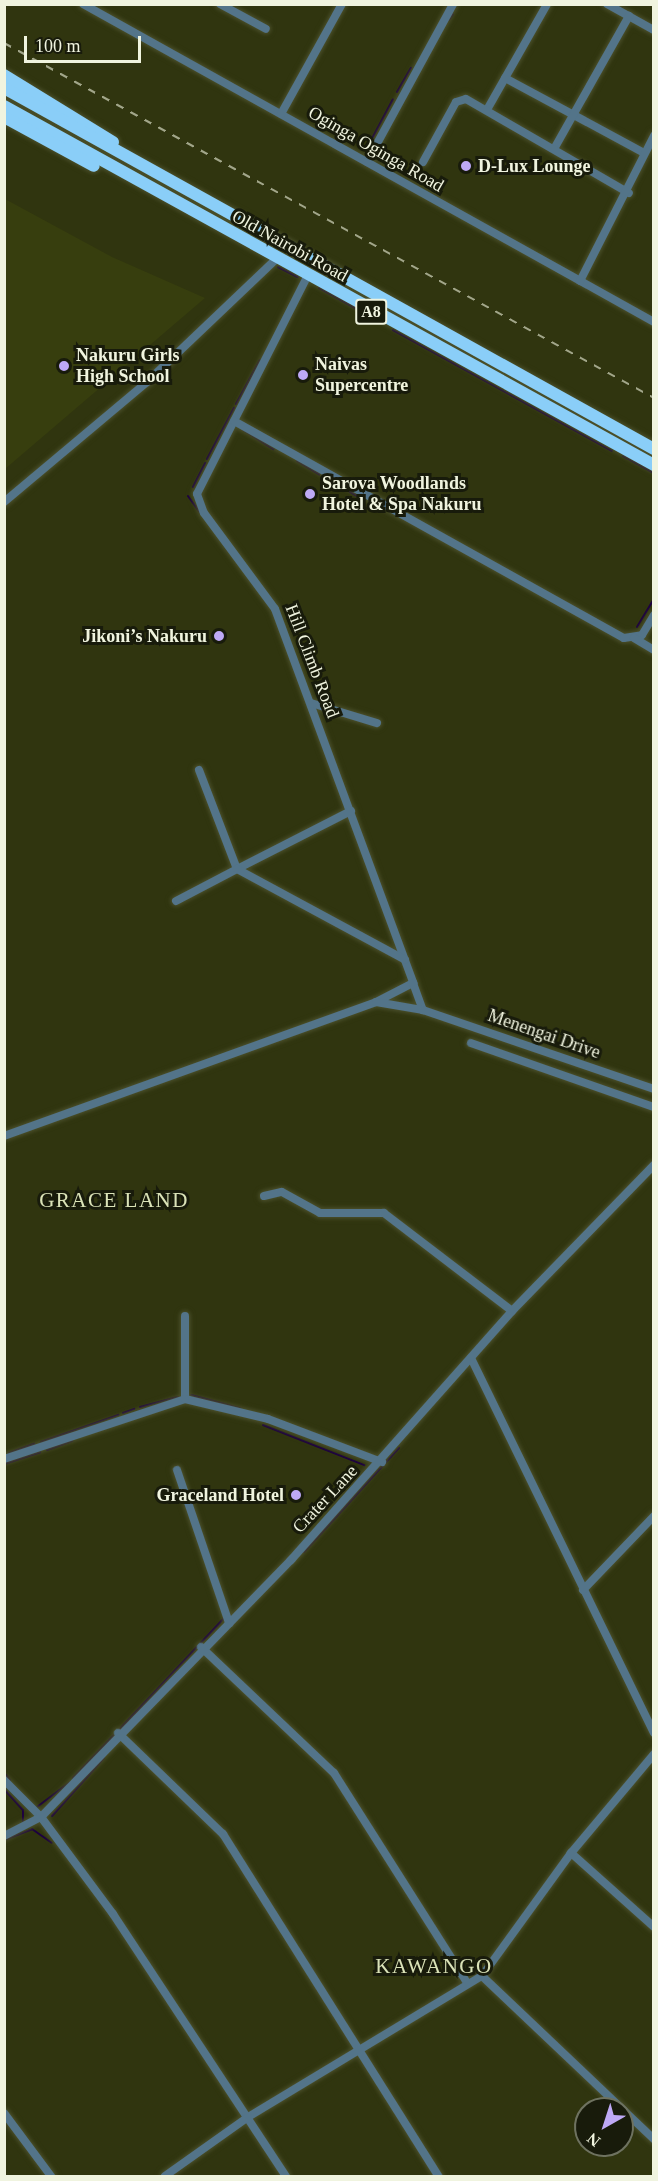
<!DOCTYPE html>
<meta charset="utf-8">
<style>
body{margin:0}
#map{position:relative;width:658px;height:2181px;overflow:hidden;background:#30350f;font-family:Georgia,serif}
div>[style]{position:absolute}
.built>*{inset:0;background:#373e0e}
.stream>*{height:2px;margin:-1px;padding:0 1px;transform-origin:1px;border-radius:1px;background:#1d0040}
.roads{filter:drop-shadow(0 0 2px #4b502c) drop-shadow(0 0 2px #4b502c)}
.minor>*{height:8px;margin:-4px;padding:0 4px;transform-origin:4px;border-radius:4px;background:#537489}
.highway>*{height:12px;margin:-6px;padding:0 6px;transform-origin:6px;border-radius:6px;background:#8acef8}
.rail>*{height:2px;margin-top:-1px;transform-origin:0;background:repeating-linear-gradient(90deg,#a2a68a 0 8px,transparent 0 16px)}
.dots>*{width:16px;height:16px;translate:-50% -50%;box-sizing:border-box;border:3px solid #181b0b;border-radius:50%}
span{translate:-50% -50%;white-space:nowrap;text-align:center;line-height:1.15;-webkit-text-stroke:6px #181b0b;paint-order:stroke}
.shield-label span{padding:2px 4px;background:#181b0b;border:2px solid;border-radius:4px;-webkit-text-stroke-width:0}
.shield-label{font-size:16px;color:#f0f4df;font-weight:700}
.street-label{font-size:18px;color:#f0f4df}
.poi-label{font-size:18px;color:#f0f4df;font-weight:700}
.left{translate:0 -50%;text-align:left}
.right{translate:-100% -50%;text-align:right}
.quarter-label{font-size:21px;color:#dbe3b8;letter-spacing:1.5px}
.frame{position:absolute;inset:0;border:6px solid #f0f4df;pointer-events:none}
.north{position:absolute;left:574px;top:2097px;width:60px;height:60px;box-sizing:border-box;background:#181b0b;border:2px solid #6e7260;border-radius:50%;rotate:219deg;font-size:16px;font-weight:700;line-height:24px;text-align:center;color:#f0f4df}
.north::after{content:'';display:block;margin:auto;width:21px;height:27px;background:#bea9f5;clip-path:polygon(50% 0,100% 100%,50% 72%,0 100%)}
.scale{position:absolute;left:24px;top:36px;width:117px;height:27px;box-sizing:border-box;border:3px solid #f0f4df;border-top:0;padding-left:8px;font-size:18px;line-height:21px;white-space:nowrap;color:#f0f4df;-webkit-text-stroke:4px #181b0b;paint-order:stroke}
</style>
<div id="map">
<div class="built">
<i style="clip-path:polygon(5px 199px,112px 257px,205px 298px,5px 469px)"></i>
</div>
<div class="stream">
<i style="left:449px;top:20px;width:7px;rotate:-56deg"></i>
<i style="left:397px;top:92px;width:28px;rotate:-60deg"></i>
<i style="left:367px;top:148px;width:55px;rotate:-62deg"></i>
<i style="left:278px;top:267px;width:22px;rotate:27deg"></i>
<i style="left:319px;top:288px;width:60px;rotate:29.1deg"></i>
<i style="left:393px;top:330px;width:250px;rotate:28.9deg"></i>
<i style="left:236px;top:404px;width:50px;rotate:-61.4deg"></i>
<i style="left:243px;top:430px;width:36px;rotate:32deg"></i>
<i style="left:623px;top:456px;width:35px;rotate:29deg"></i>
<i style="left:207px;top:459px;width:58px;rotate:-62.1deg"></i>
<i style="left:297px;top:461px;width:26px;rotate:31deg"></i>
<i style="left:332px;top:481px;width:37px;rotate:31deg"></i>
<i style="left:193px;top:487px;width:27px;rotate:-63deg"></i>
<i style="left:188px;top:496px;width:22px;rotate:54deg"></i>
<i style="left:637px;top:627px;width:33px;rotate:-59deg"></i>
<i style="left:191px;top:1395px;width:51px;rotate:14.9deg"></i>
<i style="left:140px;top:1407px;width:39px;rotate:-15deg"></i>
<i style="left:123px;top:1413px;width:12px;rotate:-20deg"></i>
<i style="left:263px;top:1425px;width:109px;rotate:21.6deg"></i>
<i style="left:41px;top:1442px;width:82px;rotate:-19.3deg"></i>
<i style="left:47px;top:1450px;width:27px;rotate:-20deg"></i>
<i style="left:9px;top:1453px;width:27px;rotate:-20deg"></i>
<i style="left:4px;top:1464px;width:38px;rotate:-18deg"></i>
<i style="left:304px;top:1552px;width:141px;rotate:-47.6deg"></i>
<i style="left:119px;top:1730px;width:154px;rotate:-46.8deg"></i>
<i style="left:4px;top:1773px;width:9px;rotate:49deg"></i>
<i style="left:73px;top:1778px;width:61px;rotate:-46.3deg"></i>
<i style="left:4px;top:1789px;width:28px;rotate:48deg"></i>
<i style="left:23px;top:1810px;width:13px;rotate:90deg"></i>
<i style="left:37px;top:1807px;width:41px;rotate:-37.1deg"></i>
<i style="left:52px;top:1816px;width:78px;rotate:-48.1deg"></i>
<i style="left:4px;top:1840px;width:30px;rotate:-21deg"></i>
<i style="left:32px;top:1829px;width:24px;rotate:35deg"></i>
</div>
<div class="roads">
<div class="minor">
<i style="left:83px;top:4px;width:654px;rotate:29.11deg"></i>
<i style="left:220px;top:4px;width:52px;rotate:28.5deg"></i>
<i style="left:607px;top:4px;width:54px;rotate:29deg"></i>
<i style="left:505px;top:78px;width:158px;rotate:28.3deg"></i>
<i style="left:488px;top:108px;width:120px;rotate:-60.4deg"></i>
<i style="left:281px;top:114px;width:126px;rotate:-61deg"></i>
<i style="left:554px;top:149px;width:153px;rotate:-60.6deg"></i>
<i style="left:367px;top:162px;width:180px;rotate:-61.4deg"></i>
<i style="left:423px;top:162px;width:68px;rotate:-61.2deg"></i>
<i style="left:456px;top:102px;width:10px;rotate:-17deg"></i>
<i style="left:466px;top:99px;width:188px;rotate:30deg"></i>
<i style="left:307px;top:277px;width:243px;rotate:116.9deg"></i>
<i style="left:197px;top:494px;width:20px;rotate:70deg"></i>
<i style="left:204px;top:513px;width:119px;rotate:53.5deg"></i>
<i style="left:275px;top:609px;width:399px;rotate:69.7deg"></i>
<i style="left:580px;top:281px;width:163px;rotate:-63deg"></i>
<i style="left:234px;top:421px;width:446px;rotate:29.1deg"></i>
<i style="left:624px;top:638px;width:18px;rotate:-9deg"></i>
<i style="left:642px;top:635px;width:23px;rotate:-59deg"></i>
<i style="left:4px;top:502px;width:187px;rotate:-40deg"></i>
<i style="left:147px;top:382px;width:178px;rotate:-43.6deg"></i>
<i style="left:634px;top:638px;width:23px;rotate:31deg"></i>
<i style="left:311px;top:703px;width:69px;rotate:16.9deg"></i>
<i style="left:199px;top:770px;width:106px;rotate:69deg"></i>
<i style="left:237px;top:869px;width:128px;rotate:-27deg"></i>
<i style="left:176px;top:901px;width:69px;rotate:-27.7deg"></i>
<i style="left:237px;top:869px;width:191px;rotate:28.4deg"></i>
<i style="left:376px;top:1002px;width:42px;rotate:-27.2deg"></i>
<i style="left:413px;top:983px;width:29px;rotate:70deg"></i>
<i style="left:471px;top:1043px;width:194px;rotate:19.3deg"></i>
<i style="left:4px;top:1136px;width:395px;rotate:-19.8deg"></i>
<i style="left:376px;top:1002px;width:48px;rotate:9.7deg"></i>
<i style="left:423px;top:1010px;width:244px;rotate:18.9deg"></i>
<i style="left:264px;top:1196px;width:18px;rotate:-13deg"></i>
<i style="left:282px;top:1192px;width:43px;rotate:28.9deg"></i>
<i style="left:320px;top:1213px;width:64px"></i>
<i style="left:384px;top:1213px;width:161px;rotate:37.4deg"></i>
<i style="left:185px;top:1316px;width:83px;rotate:90deg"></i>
<i style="left:471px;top:1358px;width:417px;rotate:64deg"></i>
<i style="left:4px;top:1459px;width:191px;rotate:-18.3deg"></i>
<i style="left:185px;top:1399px;width:85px;rotate:13.5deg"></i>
<i style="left:268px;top:1419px;width:122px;rotate:20.7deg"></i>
<i style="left:177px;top:1470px;width:162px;rotate:71.2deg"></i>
<i style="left:583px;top:1590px;width:103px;rotate:-46.2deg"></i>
<i style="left:201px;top:1647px;width:183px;rotate:43.5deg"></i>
<i style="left:334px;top:1773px;width:246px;rotate:57.6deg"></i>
<i style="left:118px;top:1733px;width:146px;rotate:43.9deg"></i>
<i style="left:223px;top:1834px;width:404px;rotate:57.8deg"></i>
<i style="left:4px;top:1780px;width:52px;rotate:45deg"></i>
<i style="left:41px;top:1817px;width:121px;rotate:53.4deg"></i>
<i style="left:113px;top:1914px;width:314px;rotate:56.6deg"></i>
<i style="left:4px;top:1836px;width:42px;rotate:-27.2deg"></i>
<i style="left:41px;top:1817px;width:359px;rotate:-45.8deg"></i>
<i style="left:291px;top:1560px;width:333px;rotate:-48.4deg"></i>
<i style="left:512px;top:1311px;width:204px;rotate:-45.8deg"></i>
<i style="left:571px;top:1853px;width:111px;rotate:41.7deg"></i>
<i style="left:482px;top:1976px;width:237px;rotate:43.5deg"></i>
<i style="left:4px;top:2113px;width:79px;rotate:53.3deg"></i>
<i style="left:165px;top:2176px;width:102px;rotate:-35.4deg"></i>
<i style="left:248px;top:2117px;width:273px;rotate:-31.1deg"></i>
<i style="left:482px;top:1976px;width:152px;rotate:-54.1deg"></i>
<i style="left:571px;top:1853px;width:129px;rotate:-50deg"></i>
</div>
<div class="highway">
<i style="left:4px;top:75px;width:128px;rotate:31.6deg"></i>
<i style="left:4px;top:88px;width:744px;rotate:29.05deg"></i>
<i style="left:4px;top:106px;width:743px;rotate:28.91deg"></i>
<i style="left:4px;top:117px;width:102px;rotate:28.6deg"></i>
</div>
</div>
<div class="rail">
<i style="left:4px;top:43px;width:741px;rotate:28.64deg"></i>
</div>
<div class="dots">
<i style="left:466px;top:166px;background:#bea9f5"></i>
<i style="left:64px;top:366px;background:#bea9f5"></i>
<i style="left:303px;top:375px;background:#bea9f5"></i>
<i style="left:310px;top:494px;background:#bea9f5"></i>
<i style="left:219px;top:636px;background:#bea9f5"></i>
<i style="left:296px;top:1495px;background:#bea9f5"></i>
</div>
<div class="shield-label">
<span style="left:371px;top:312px">A8</span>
</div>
<div class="street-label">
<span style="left:376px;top:149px;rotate:30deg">Oginga Oginga Road</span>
<span style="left:290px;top:246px;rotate:29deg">Old Nairobi Road</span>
<span style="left:312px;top:661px;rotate:69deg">Hill Climb Road</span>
<span style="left:544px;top:1034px;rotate:19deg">Menengai Drive</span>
<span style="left:325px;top:1499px;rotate:-47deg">Crater Lane</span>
</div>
<div class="poi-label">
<span class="left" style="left:478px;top:166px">D-Lux Lounge</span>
<span class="left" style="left:76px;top:366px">Nakuru Girls<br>High School</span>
<span class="left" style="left:315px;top:375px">Naivas<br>Supercentre</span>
<span class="left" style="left:322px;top:494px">Sarova Woodlands<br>Hotel &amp; Spa Nakuru</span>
<span class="right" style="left:207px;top:636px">Jikoni’s Nakuru</span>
<span class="right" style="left:284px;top:1495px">Graceland Hotel</span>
</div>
<div class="quarter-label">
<span style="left:114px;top:1200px">GRACE LAND</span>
<span style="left:434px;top:1966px">KAWANGO</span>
</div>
<div class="frame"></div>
<div class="north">N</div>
<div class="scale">100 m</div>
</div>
